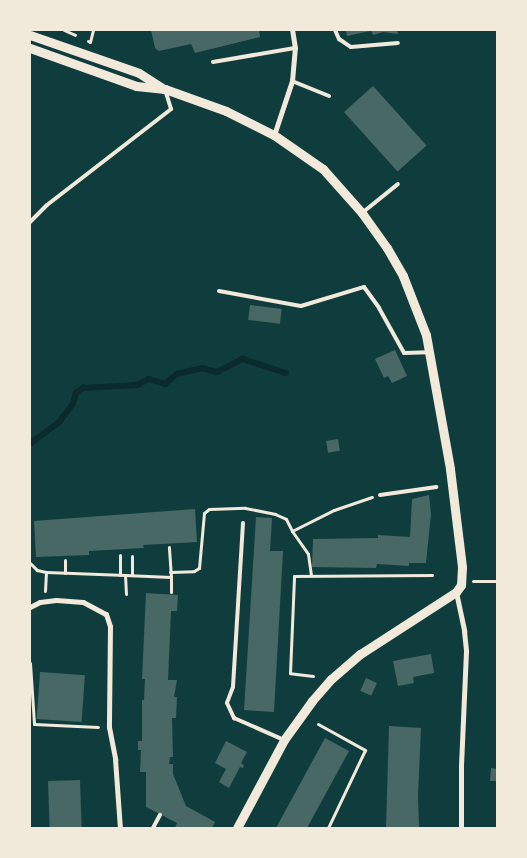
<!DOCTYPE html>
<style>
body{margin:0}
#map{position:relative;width:527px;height:858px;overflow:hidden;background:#0f3d3e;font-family:"Roboto Serif",serif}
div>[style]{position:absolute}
.stream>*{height:5.5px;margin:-2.75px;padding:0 2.75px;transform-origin:2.75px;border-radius:2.75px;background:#0a2a2b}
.building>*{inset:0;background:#486865;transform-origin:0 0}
.path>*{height:3px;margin:-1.5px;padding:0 1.5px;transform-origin:1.5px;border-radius:1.5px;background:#f1e9da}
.service>*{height:4px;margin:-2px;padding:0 2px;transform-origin:2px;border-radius:2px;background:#f1e9da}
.minor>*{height:5px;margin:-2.5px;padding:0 2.5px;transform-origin:2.5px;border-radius:2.5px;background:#f1e9da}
.tertiary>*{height:9px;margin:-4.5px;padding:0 4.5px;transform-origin:4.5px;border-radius:4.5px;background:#f1e9da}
span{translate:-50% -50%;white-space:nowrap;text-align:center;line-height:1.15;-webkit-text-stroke:5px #f1e9da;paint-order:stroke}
.frame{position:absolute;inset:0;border:31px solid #f1e9da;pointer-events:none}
</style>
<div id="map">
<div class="stream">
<i style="left:30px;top:444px;width:38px;rotate:-37deg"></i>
<i style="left:60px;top:421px;width:21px;rotate:-53deg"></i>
<i style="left:73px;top:404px;width:11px;rotate:-75deg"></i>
<i style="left:76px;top:393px;width:9px;rotate:-36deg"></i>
<i style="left:83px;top:388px;width:54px;rotate:-3.2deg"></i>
<i style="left:137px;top:385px;width:13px;rotate:-27deg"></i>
<i style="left:149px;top:379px;width:17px;rotate:17deg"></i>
<i style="left:165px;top:384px;width:16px;rotate:-40deg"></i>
<i style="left:177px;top:374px;width:26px;rotate:-13deg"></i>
<i style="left:202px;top:368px;width:16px;rotate:15deg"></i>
<i style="left:217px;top:372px;width:29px;rotate:-27deg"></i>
<i style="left:243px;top:359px;width:45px;rotate:18deg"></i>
</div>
<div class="building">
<i style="clip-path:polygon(151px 30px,259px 30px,260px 37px,195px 53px,191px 44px,159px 51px,155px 48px)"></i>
<i style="clip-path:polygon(346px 30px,370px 30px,370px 31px,347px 36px)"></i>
<i style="clip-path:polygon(371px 30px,397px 30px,398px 34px,383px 32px,373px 35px)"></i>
<i style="left:373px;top:86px;width:80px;height:39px;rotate:48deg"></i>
<i style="left:250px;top:305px;width:32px;height:15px;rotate:7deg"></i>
<i style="clip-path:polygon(395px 350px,407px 376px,392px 383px,388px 376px,384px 378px,375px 359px)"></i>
<i style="left:338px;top:439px;width:12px;height:12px;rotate:81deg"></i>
<i style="clip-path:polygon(429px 495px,431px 514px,426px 563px,409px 563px,409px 566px,377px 564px,376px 568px,312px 567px,313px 539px,378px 538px,378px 535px,410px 537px,412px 499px)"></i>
<i style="clip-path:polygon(195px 509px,197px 542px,143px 545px,144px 548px,89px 551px,89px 555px,36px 557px,34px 521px)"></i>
<i style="clip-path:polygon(256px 517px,272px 518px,270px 551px,283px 551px,274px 712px,244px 710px)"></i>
<i style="clip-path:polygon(146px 593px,178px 595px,177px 611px,171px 611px,168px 680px,177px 680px,174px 697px,177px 697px,176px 718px,172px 718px,173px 757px,170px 757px,169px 764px,173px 764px,173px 774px,186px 806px,215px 822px,212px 828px,175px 828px,177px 823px,146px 807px,146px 772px,140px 772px,141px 750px,138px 750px,138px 741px,142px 741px,142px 700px,144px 700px,145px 679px,142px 679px)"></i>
<i style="clip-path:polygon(431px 654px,434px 673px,413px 677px,414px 683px,398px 686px,393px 661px)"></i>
<i style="left:40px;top:672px;width:45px;height:47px;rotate:4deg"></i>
<i style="left:366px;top:678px;width:12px;height:14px;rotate:24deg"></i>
<i style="clip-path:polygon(389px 726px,421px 728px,418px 796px,419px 828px,386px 828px)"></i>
<i style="clip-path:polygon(325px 738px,349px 751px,307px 828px,276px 828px)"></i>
<i style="clip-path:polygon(226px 741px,247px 752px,241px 763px,244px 765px,243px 768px,240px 767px,229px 788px,219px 782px,226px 769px,215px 763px)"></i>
<i style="clip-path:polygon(491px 768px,497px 769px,497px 781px,490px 781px)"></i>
<i style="left:80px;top:780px;width:48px;height:32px;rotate:88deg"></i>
</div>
<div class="path">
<i style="left:64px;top:30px;width:12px;rotate:24deg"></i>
<i style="left:88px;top:41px;width:2px;rotate:27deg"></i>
<i style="left:90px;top:42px;width:12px;rotate:-76deg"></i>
<i style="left:292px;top:531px;width:28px;rotate:55deg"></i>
<i style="left:308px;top:554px;width:21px;rotate:82deg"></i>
<i style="left:120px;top:555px;width:20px;rotate:90deg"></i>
<i style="left:132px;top:556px;width:19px;rotate:90deg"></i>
<i style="left:30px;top:563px;width:10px;rotate:45deg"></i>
<i style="left:37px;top:570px;width:9px;rotate:13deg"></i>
<i style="left:46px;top:572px;width:79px;rotate:2.2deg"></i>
<i style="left:170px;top:572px;width:24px;rotate:-2deg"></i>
<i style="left:194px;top:571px;width:6px;rotate:-31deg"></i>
<i style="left:199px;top:568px;width:55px;rotate:-84.8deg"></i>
<i style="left:204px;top:513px;width:6px;rotate:-39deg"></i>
<i style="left:209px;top:509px;width:36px;rotate:-2deg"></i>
<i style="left:245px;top:508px;width:31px;rotate:11deg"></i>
<i style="left:275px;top:514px;width:12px;rotate:24deg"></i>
<i style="left:286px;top:519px;width:13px;rotate:63deg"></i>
<i style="left:292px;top:531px;width:47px;rotate:-26.6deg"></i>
<i style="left:334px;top:510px;width:40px;rotate:-18.9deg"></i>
<i style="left:65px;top:573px;width:13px;rotate:-90deg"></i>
<i style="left:171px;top:577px;width:15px;rotate:90deg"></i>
<i style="left:473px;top:581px;width:24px"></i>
<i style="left:45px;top:591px;width:19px;rotate:-87deg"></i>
<i style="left:126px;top:594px;width:19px;rotate:-93deg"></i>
<i style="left:125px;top:575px;width:46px;rotate:2.5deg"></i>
<i style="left:171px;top:577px;width:30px;rotate:-94deg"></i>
<i style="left:30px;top:663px;width:61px;rotate:86.2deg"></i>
<i style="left:34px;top:724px;width:64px;rotate:2.7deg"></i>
<i style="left:313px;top:676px;width:23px;rotate:-173deg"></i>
<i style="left:290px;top:673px;width:97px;rotate:-87.6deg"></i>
<i style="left:294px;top:576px;width:138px;rotate:-0.4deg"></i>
<i style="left:318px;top:724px;width:54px;rotate:29deg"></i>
<i style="left:365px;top:750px;width:86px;rotate:115.4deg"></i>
</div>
<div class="service">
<i style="left:335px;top:30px;width:10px;rotate:66deg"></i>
<i style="left:339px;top:39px;width:14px;rotate:34deg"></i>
<i style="left:351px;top:47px;width:47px;rotate:-4.9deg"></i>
<i style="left:213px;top:62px;width:83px;rotate:-9.7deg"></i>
<i style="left:292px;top:81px;width:40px;rotate:22deg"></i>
<i style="left:362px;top:213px;width:46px;rotate:-38.9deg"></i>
<i style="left:30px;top:222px;width:24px;rotate:-45deg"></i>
<i style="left:47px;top:205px;width:157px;rotate:-37.7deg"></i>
<i style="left:171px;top:109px;width:21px;rotate:-107deg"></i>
<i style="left:219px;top:291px;width:83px;rotate:10.4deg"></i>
<i style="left:301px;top:306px;width:66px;rotate:-16.8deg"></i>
<i style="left:364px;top:287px;width:26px;rotate:54deg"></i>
<i style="left:379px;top:308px;width:51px;rotate:60.9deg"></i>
<i style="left:404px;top:353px;width:24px;rotate:-2deg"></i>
<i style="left:380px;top:495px;width:57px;rotate:-8.1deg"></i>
<i style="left:243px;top:523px;width:164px;rotate:93.5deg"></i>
<i style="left:233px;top:687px;width:17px;rotate:111deg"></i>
<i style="left:227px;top:703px;width:17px;rotate:65deg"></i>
<i style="left:234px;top:718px;width:55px;rotate:23.7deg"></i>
<i style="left:153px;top:828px;width:15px;rotate:-62deg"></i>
</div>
<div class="minor">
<i style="left:274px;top:135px;width:57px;rotate:-71.6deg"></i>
<i style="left:292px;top:81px;width:33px;rotate:-85deg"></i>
<i style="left:295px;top:48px;width:18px;rotate:-99deg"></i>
<i style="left:456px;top:592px;width:40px;rotate:78deg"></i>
<i style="left:464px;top:631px;width:20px;rotate:84deg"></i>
<i style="left:466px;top:651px;width:116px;rotate:92.5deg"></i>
<i style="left:461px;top:767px;width:61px;rotate:90deg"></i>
<i style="left:30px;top:607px;width:11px;rotate:-27deg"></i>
<i style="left:40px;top:602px;width:16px;rotate:-7deg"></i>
<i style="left:56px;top:600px;width:27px;rotate:4deg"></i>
<i style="left:83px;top:602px;width:26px;rotate:28deg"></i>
<i style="left:106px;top:614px;width:13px;rotate:72deg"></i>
<i style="left:110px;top:626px;width:101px;rotate:90.6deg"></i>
<i style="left:109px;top:727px;width:33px;rotate:79deg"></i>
<i style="left:115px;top:759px;width:69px;rotate:85.9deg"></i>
</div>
<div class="tertiary">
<i style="left:30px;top:35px;width:115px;rotate:19.2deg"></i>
<i style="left:139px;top:73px;width:30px;rotate:33deg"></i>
<i style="left:30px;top:48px;width:113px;rotate:19.7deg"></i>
<i style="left:136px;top:86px;width:29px;rotate:6deg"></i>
<i style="left:165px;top:89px;width:65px;rotate:19.8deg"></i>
<i style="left:226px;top:111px;width:54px;rotate:26.6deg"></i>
<i style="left:274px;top:135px;width:60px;rotate:34.8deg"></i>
<i style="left:323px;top:169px;width:59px;rotate:48.4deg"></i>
<i style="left:362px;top:213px;width:43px;rotate:54.5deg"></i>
<i style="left:387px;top:248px;width:32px;rotate:60deg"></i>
<i style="left:403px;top:276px;width:63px;rotate:68.7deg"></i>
<i style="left:426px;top:335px;width:136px;rotate:79.8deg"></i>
<i style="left:450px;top:469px;width:99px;rotate:83deg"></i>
<i style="left:462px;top:567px;width:18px;rotate:93deg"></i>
<i style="left:461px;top:585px;width:9px;rotate:126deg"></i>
<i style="left:456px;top:592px;width:114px;rotate:147.1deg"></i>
<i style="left:360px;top:654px;width:38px;rotate:139deg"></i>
<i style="left:331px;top:679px;width:29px;rotate:131deg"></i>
<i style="left:312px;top:701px;width:48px;rotate:125.7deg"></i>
<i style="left:284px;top:740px;width:100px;rotate:118.1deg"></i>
</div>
<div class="frame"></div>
</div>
